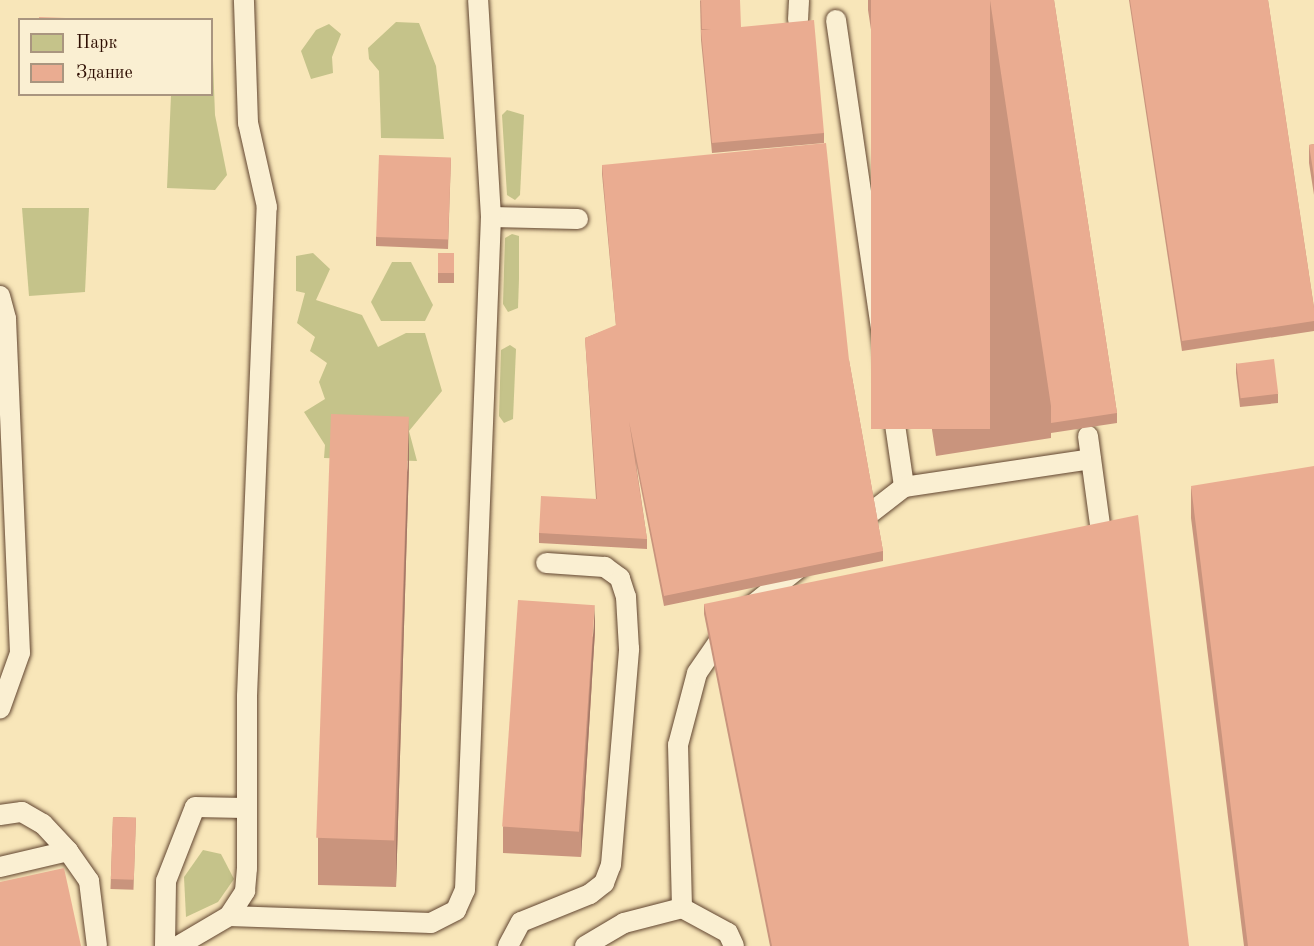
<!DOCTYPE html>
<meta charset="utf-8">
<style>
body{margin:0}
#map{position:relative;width:1314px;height:946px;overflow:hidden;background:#f8e6b9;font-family:"Old Standard TT",serif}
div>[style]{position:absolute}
.green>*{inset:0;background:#c5c38a}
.roads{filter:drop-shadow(0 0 2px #614530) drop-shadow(0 0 2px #614530)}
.service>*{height:20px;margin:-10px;padding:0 10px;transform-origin:10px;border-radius:10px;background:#faefd2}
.wall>*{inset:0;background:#c9947d;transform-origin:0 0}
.shaded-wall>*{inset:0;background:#a47866}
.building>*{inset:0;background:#eaac91;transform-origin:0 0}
span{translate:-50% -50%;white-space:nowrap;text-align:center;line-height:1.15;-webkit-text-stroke:6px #faefd2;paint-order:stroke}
.legend{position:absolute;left:18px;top:18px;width:195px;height:78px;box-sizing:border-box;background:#faefd2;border:2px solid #a9957f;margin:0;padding:8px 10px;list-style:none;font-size:18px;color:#2f0f03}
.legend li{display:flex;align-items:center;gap:12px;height:30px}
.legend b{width:30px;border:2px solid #a9957f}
</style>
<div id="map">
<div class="green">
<i style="clip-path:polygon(396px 22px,419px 23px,436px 66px,444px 139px,381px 138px,379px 71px,369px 59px,368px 48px)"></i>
<i style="clip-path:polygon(329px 24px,341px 34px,332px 57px,333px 73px,311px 79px,301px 51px,316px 30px)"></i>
<i style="clip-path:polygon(212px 33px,215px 115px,227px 175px,215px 190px,167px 188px,171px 95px,212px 94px)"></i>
<i style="clip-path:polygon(507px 110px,524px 115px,520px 195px,515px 200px,507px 195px,502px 115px)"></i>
<i style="clip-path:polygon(22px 208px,89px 208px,85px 292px,29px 296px)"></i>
<i style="clip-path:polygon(512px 234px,519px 236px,519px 279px,518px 308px,508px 312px,503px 304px,505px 238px)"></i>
<i style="clip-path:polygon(313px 253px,330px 269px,316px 300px,362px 315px,378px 347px,406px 333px,425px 333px,442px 391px,409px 431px,417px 461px,324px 458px,325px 445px,304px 412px,325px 399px,319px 382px,327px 363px,310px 351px,315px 337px,297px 323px,305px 293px,296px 291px,296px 256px)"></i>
<i style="clip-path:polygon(392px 262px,411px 262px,433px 305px,425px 321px,381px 321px,371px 302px)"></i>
<i style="clip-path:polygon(510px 345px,516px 349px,513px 419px,504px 423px,499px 416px,501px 350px)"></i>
<i style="clip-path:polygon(203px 850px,221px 854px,234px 879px,218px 902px,186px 917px,184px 877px)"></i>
</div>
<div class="roads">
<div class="service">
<i style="left:798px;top:20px;width:20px;rotate:-87deg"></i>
<i style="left:836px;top:20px;width:472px;rotate:81.7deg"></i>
<i style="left:904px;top:487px;width:189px;rotate:-8.5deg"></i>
<i style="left:491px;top:217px;width:87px;rotate:1.3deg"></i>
<i style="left:0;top:296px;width:24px;rotate:75deg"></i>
<i style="left:6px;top:319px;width:334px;rotate:87.6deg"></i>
<i style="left:20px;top:653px;width:59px;rotate:109.7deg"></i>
<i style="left:1088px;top:436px;width:90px;rotate:82.3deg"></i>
<i style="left:855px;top:525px;width:62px;rotate:-37.8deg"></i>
<i style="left:749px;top:608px;width:67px;rotate:-38.9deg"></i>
<i style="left:0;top:815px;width:22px;rotate:-8deg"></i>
<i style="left:22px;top:812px;width:24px;rotate:30deg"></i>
<i style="left:43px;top:824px;width:37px;rotate:47deg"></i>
<i style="left:0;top:867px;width:70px;rotate:-13.2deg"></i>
<i style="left:68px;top:851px;width:37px;rotate:55deg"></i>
<i style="left:89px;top:881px;width:65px;rotate:83deg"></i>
<i style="left:682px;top:908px;width:52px;rotate:28.5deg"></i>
<i style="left:728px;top:933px;width:14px;rotate:65deg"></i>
<i style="left:229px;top:916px;width:202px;rotate:2deg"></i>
<i style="left:431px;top:923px;width:28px;rotate:-27deg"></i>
<i style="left:456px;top:910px;width:22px;rotate:-66deg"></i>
<i style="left:465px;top:890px;width:674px;rotate:-87.79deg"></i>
<i style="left:491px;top:217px;width:217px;rotate:-93.4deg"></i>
<i style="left:165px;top:946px;width:65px;rotate:-89.1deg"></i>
<i style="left:166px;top:881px;width:79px;rotate:-68.6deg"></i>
<i style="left:195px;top:807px;width:49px;rotate:1.2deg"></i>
<i style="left:178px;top:946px;width:59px;rotate:-30.5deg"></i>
<i style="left:229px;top:916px;width:30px;rotate:-57deg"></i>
<i style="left:245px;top:891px;width:23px;rotate:-85deg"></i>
<i style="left:247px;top:868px;width:172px;rotate:-90deg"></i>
<i style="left:247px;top:696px;width:489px;rotate:-87.7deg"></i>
<i style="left:267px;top:207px;width:86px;rotate:-102.7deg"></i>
<i style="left:248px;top:123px;width:123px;rotate:-91.9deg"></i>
<i style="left:508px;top:946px;width:27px;rotate:-62deg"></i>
<i style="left:521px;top:922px;width:74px;rotate:-22.1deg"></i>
<i style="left:590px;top:894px;width:18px;rotate:-38deg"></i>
<i style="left:604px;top:883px;width:19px;rotate:-69deg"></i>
<i style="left:611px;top:865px;width:217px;rotate:-85.2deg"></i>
<i style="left:629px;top:649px;width:52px;rotate:-93.3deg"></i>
<i style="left:626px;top:597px;width:20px;rotate:-108deg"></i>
<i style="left:620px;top:578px;width:19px;rotate:-144deg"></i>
<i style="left:605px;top:567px;width:59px;rotate:-176.1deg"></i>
<i style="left:585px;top:946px;width:45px;rotate:-30.5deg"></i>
<i style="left:624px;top:923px;width:60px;rotate:-14.5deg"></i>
<i style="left:682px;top:908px;width:163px;rotate:-91.4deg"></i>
<i style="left:678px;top:745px;width:74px;rotate:-75.2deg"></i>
<i style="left:697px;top:673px;width:51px;rotate:-55.4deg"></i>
</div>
</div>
<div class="wall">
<i style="clip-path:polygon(700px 0,741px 27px,824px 133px,824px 143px,712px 153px,701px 40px)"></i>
<i style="clip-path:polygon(868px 0,1054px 0,1117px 413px,1117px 423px,1051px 433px,1051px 438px,936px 456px,868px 10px)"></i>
<i style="clip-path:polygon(1129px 0,1268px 0,1314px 308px,1314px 331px,1182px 351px)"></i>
<i style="clip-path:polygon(1314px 144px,1314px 195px,1309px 163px,1309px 145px)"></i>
<i style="clip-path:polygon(451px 158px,448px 249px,376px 246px,376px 237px)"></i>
<i style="clip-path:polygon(602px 165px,849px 360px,883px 551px,883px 561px,664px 606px,636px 463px,647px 539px,647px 549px,539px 543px,539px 533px,596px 499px,585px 338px,616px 326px,602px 174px)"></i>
<i style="left:438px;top:253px;width:16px;height:30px"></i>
<i style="clip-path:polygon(1236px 363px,1278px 394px,1278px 403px,1240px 407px,1236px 373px)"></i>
<i style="clip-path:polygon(409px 464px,396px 887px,318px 885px,318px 838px)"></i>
<i style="clip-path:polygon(1191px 486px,1314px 946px,1244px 946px,1191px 518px)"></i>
<i style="clip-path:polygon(704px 604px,1189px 946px,770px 946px,704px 614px)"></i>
<i style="clip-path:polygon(595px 631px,581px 857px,503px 853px,503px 827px)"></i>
<i style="left:113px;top:817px;width:23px;height:72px;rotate:2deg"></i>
</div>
<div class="shaded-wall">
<i style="clip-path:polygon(409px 417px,409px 464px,396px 887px,396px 840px)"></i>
<i style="clip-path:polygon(595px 605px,595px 631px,581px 857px,581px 831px)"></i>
</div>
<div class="building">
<i style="clip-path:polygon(701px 0,740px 0,741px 27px,814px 20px,824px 133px,712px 143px,701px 30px,711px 29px,702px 29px)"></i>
<i style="left:871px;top:0;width:119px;height:429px"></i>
<i style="clip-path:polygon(990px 0,1054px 0,1117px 413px,1051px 423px,1051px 406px)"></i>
<i style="clip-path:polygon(1130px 0,1268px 0,1314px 308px,1314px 321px,1182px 341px)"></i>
<i style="clip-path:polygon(39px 17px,92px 19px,92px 20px,39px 20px)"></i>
<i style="clip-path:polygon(826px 143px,849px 360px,883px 551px,664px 596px,629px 421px,647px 539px,539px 533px,541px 496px,597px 499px,585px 338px,616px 325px,602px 165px)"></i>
<i style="clip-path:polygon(1314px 144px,1314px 177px,1309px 145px)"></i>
<i style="left:379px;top:155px;width:72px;height:82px;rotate:2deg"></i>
<i style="left:438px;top:253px;width:16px;height:20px"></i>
<i style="left:1274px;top:359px;width:35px;height:38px;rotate:83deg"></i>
<i style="left:331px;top:414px;width:78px;height:424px;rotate:2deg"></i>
<i style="clip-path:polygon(1314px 466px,1314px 946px,1248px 946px,1191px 486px)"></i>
<i style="clip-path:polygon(1138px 515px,1189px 946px,772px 946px,704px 604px)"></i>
<i style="left:518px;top:600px;width:77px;height:227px;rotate:4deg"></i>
<i style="left:113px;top:817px;width:23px;height:62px;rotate:2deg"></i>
<i style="clip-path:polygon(64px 868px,81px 946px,0 946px,0 882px)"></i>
</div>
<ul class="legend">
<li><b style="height:16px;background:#c5c38a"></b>Парк</li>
<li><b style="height:16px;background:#eaac91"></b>Здание</li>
</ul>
</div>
